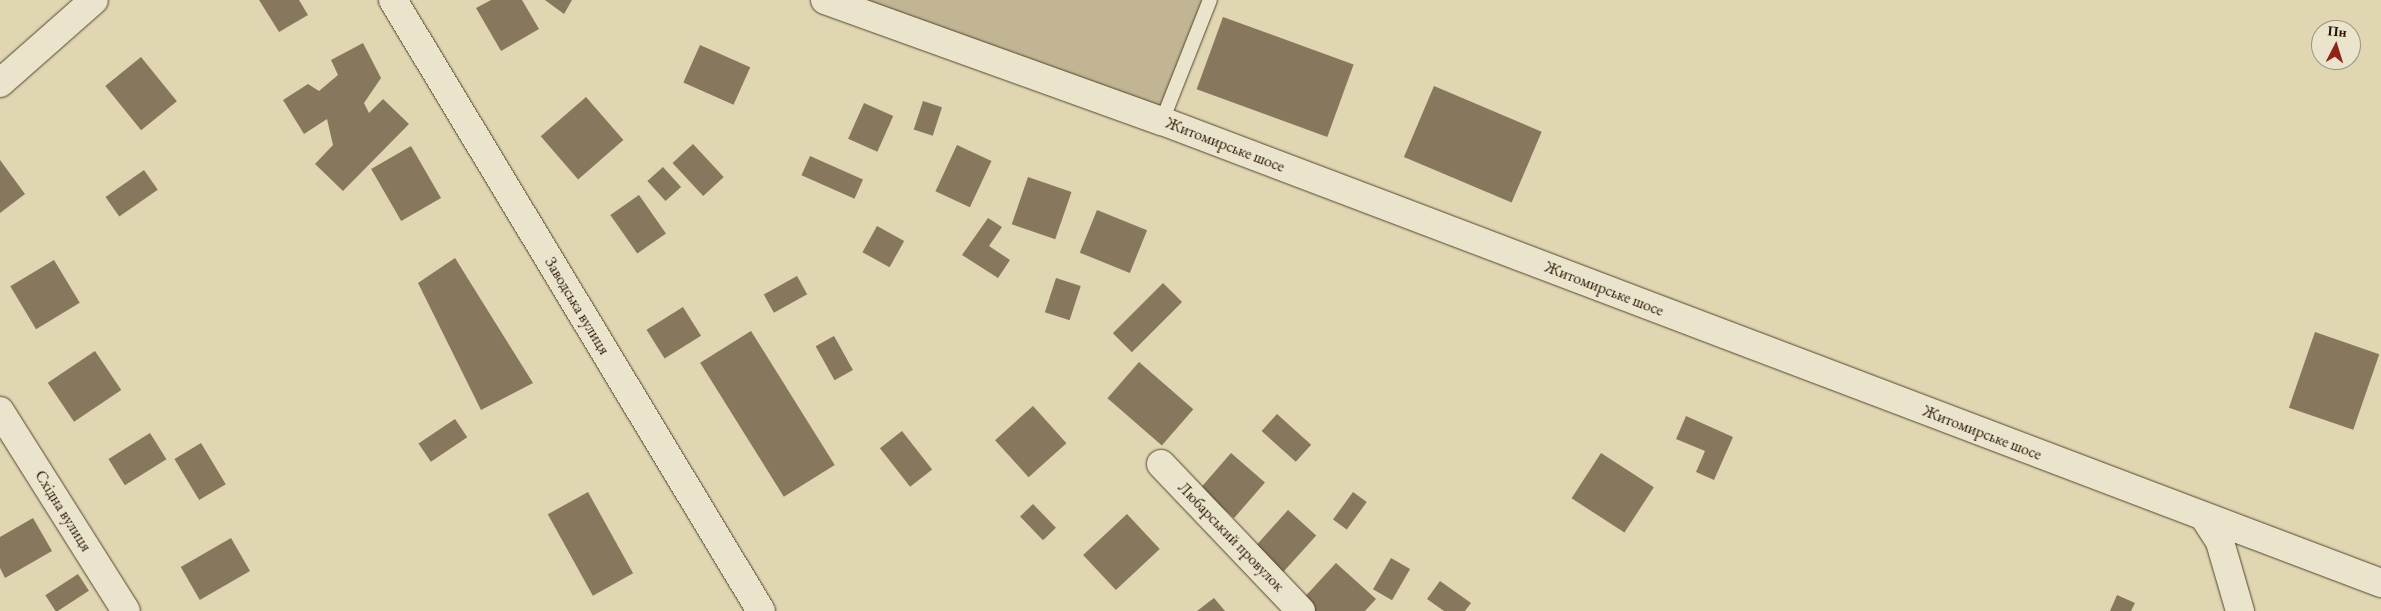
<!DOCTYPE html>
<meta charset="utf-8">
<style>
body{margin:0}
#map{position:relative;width:2381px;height:611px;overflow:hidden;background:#e0d6b2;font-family:"EB Garamond",serif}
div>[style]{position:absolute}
.green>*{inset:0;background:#c1b594}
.building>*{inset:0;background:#87785d;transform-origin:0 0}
.roads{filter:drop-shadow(0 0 1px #55442c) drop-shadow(0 0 1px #55442c)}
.service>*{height:14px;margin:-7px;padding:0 7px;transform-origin:7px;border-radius:7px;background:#ebe4cd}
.minor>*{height:28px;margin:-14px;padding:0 14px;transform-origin:14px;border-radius:14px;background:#ebe4cd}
.secondary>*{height:28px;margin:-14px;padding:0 14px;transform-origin:14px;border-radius:14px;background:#ebe4cd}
span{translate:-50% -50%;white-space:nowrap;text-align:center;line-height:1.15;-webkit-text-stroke:4.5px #ebe4cd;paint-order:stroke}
.street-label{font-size:16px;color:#271300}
.north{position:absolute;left:2311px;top:20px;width:50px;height:50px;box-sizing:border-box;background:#ebe4cd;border:1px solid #9d907b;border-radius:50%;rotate:5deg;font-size:14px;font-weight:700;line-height:20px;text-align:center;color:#271300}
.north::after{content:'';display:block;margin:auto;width:18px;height:22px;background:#8f2418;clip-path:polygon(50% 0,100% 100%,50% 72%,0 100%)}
</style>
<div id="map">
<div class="green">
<i style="clip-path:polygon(825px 0,1202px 0,1162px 121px)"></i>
</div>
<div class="building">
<i style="clip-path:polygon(259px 0,299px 0,308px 15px,279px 32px)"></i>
<i style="clip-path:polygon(491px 0,522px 0,539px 29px,501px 51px,476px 8px)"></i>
<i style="clip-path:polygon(545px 0,572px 0,564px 14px)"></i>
<i style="left:1223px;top:17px;width:139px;height:77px;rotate:20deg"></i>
<i style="clip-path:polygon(363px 43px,381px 78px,364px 103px,369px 113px,383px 99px,409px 124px,343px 191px,315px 164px,333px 145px,327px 119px,304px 134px,283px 100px,308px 84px,319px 91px,338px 75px,331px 60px)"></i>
<i style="left:700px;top:45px;width:55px;height:41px;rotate:24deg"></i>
<i style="left:141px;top:57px;width:57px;height:46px;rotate:51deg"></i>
<i style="left:1434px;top:86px;width:117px;height:77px;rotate:23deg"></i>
<i style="left:586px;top:97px;width:57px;height:60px;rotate:49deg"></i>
<i style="left:923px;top:101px;width:20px;height:30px;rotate:18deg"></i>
<i style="left:864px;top:103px;width:32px;height:39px;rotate:24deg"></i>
<i style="left:693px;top:144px;width:45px;height:28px;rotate:47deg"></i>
<i style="left:957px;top:145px;width:38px;height:51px;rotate:25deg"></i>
<i style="left:411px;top:146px;width:60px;height:46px;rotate:60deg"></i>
<i style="left:810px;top:156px;width:58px;height:21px;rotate:24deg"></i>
<i style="clip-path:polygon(0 160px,25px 194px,0 213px)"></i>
<i style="left:663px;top:167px;width:27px;height:21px;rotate:48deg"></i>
<i style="left:144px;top:170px;width:24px;height:47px;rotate:55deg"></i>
<i style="left:1028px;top:177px;width:46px;height:50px;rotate:19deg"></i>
<i style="left:639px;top:195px;width:47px;height:35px;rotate:55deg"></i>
<i style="left:1097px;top:210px;width:54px;height:46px;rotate:22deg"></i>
<i style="clip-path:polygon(988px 218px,1002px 227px,989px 246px,1010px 260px,998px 278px,962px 255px)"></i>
<i style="left:877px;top:226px;width:31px;height:30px;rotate:29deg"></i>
<i style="clip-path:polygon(455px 258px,533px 383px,481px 410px,418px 283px)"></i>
<i style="left:54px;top:260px;width:50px;height:51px;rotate:59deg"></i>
<i style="left:797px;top:276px;width:21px;height:38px;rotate:61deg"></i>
<i style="left:1056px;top:278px;width:26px;height:36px;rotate:18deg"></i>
<i style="left:1163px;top:283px;width:27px;height:71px;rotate:45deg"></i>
<i style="left:683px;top:307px;width:34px;height:43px;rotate:58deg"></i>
<i style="left:751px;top:331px;width:158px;height:60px;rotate:58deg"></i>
<i style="left:2315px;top:332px;width:68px;height:80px;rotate:19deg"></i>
<i style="left:834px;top:336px;width:39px;height:21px;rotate:61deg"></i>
<i style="left:95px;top:351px;width:47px;height:57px;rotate:56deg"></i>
<i style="left:1139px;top:362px;width:72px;height:48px;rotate:41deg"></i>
<i style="left:1033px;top:406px;width:50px;height:51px;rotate:48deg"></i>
<i style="left:1277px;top:414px;width:46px;height:23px;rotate:42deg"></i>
<i style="clip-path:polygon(1686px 416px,1733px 437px,1714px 480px,1696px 472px,1705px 451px,1676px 439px)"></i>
<i style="left:455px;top:419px;width:22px;height:44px;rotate:56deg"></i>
<i style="left:902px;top:431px;width:49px;height:28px;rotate:52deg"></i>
<i style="left:150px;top:433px;width:31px;height:49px;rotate:58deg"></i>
<i style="left:201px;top:443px;width:48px;height:31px;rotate:59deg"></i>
<i style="left:1231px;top:453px;width:45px;height:47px;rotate:41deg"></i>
<i style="left:1601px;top:453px;width:63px;height:54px;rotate:33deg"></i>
<i style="left:588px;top:492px;width:93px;height:46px;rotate:61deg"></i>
<i style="left:1353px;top:492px;width:17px;height:34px;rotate:36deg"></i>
<i style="left:1033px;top:504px;width:33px;height:18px;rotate:46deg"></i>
<i style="left:1288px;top:510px;width:38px;height:50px;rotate:42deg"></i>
<i style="left:1127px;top:514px;width:48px;height:60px;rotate:47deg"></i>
<i style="clip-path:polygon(33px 518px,52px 551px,5px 578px,0 568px,0 537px)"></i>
<i style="left:231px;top:538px;width:38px;height:58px;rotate:60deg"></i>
<i style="left:1391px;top:558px;width:22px;height:36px;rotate:30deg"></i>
<i style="clip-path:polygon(1336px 563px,1376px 599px,1365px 611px,1310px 611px,1300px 602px)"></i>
<i style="left:78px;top:574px;width:20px;height:39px;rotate:57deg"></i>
<i style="clip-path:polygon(1440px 581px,1471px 603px,1465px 611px,1444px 611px,1427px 599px)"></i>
<i style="clip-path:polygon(2117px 595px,2135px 603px,2131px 611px,2110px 611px)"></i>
<i style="clip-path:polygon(1214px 598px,1225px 611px,1197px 611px)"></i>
</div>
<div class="roads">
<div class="service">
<i style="left:1162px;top:121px;width:130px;rotate:-68.4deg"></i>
</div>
<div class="minor">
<i style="left:393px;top:0;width:713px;rotate:58.94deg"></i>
<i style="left:0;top:83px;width:125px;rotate:-41.4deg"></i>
<i style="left:0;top:411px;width:236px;rotate:57.8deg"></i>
<i style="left:1161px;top:464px;width:203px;rotate:46.4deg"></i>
</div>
<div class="secondary">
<i style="left:825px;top:0;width:358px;rotate:19.8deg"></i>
<i style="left:1162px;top:121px;width:1304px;rotate:20.76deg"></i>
<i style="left:2204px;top:517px;width:30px;rotate:57deg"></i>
<i style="left:2220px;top:542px;width:72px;rotate:73.8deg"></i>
</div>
</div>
<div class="street-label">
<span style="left:1225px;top:145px;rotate:21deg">Житомирське шосе</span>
<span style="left:1604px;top:289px;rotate:21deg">Житомирське шосе</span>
<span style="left:577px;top:306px;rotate:59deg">Заводська вулиця</span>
<span style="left:1982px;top:433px;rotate:21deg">Житомирське шосе</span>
<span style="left:63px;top:511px;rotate:58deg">Східна вулиця</span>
<span style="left:1231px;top:537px;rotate:46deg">Любарський провулок</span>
</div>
<div class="north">Пн</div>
</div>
